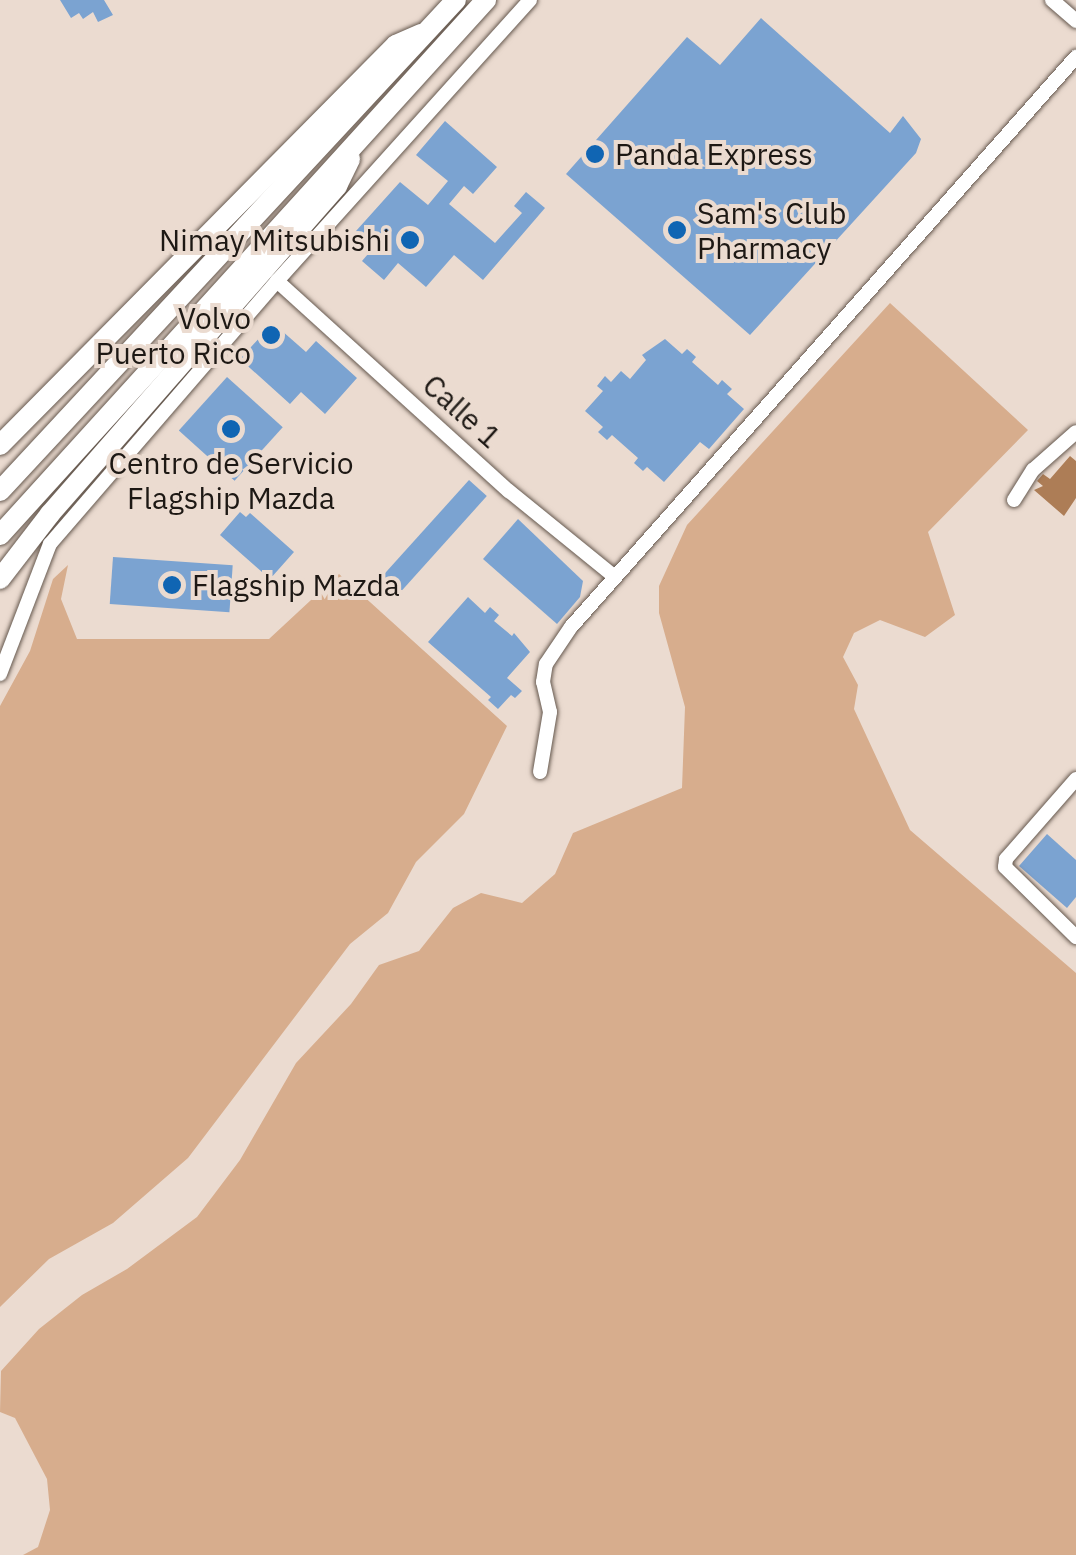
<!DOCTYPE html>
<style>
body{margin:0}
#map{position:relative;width:1076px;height:1555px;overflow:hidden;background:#ebdbd0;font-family:"IBM Plex Sans",sans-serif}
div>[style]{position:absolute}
.green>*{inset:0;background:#d7ad8d}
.water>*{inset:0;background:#ad7d56}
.building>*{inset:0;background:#7ba3d1;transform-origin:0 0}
.roads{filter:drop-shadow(0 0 2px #65584e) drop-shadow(0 0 2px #65584e)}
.minor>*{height:14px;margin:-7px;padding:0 7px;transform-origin:7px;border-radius:7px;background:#fff}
.highway>*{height:20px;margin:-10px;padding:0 10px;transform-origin:10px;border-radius:10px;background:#fff}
.dots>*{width:28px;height:28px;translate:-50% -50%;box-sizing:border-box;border:5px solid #ebdbd0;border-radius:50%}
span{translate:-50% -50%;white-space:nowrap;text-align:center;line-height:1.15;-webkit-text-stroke:8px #ebdbd0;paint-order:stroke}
.poi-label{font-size:30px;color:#1d1814}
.left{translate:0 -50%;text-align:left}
.right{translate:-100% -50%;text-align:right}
.street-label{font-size:30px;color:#1d1814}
</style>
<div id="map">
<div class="green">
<i style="clip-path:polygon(890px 303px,1028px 430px,928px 532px,955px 615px,925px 637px,880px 620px,854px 633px,843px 657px,858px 685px,854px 709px,910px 830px,1076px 973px,1076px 1555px,23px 1555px,38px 1547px,50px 1510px,47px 1479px,15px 1418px,0 1412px,1px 1371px,39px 1329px,82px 1295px,127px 1269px,197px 1217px,240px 1160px,296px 1063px,351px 1004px,379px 965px,419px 951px,453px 908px,481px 893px,522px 903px,555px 874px,573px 833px,682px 788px,685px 707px,659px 613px,659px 586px,687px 525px)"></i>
<i style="clip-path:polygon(68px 565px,61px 599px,77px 639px,269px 639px,339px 574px,507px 726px,464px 814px,416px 862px,388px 913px,350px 944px,188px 1158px,113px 1223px,49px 1259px,0 1307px,0 706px,30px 651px,53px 579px)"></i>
</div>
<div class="water">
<i style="clip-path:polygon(1070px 456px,1076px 461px,1076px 498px,1064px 516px,1034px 490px,1043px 486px,1037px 481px,1043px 474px,1050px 479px)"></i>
</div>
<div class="building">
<i style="clip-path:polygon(60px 0,104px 0,113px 15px,98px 22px,93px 12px,83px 19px,79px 13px,71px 18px)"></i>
<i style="clip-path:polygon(761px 18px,890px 133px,903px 116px,921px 139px,916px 153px,750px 335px,566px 174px,687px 37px,720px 65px)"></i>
<i style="clip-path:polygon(445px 121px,497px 167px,473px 194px,464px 186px,449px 204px,495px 243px,522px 213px,514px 206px,526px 192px,545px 208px,483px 280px,454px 255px,426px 287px,398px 263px,384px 280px,362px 261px,374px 247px,356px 231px,400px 182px,428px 205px,448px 181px,416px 155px)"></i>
<i style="clip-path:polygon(273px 323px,306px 352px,316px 341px,357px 378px,325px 414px,301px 392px,290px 404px,240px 359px)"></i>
<i style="clip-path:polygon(665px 339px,682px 354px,687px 349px,696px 357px,692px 362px,718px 385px,722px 380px,732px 389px,727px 394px,744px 409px,709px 449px,700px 442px,664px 482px,647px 467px,643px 471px,634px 463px,638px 458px,612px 435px,607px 440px,598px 432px,603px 427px,585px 411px,603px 391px,597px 386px,605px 376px,611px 382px,621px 371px,630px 379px,646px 360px,642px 355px)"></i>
<i style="left:227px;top:377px;width:75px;height:72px;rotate:42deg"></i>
<i style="left:469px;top:480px;width:24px;height:131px;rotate:42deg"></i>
<i style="clip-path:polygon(240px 512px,246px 517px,250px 513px,294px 552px,270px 579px,220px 535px)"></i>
<i style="clip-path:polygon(518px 519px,583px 581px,580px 597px,557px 624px,483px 559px)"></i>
<i style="left:113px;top:557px;width:120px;height:47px;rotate:4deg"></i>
<i style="clip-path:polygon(468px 597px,485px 613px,490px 607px,499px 615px,494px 621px,512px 636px,514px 633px,530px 652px,507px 678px,522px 691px,515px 698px,511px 695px,498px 709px,488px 700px,491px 697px,428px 642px)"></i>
<i style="clip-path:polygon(1047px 834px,1076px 860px,1076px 897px,1067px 908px,1019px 866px)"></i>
</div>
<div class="roads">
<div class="minor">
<i style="left:1052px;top:0;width:32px;rotate:41deg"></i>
<i style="left:277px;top:281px;width:313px;rotate:42.2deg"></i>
<i style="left:509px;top:491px;width:136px;rotate:39.1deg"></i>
<i style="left:1014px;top:500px;width:36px;rotate:-58deg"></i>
<i style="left:1033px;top:470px;width:57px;rotate:-41.5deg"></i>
<i style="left:0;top:674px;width:139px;rotate:-69deg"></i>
<i style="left:50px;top:544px;width:347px;rotate:-49.2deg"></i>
<i style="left:277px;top:281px;width:378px;rotate:-48deg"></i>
<i style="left:540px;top:772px;width:61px;rotate:-80.5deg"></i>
<i style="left:550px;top:712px;width:31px;rotate:-103deg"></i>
<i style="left:543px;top:682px;width:18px;rotate:-81deg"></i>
<i style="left:546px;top:664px;width:45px;rotate:-56deg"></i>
<i style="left:571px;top:627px;width:762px;rotate:-48.46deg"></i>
<i style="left:1076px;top:779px;width:106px;rotate:131.2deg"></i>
<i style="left:1006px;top:859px;width:8px;rotate:97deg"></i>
<i style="left:1005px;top:867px;width:100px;rotate:44.6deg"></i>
</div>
<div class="highway">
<i style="left:0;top:445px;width:563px;rotate:-45.29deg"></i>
<i style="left:396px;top:45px;width:27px;rotate:-24deg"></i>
<i style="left:0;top:491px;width:670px;rotate:-47.12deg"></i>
<i style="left:0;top:535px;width:723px;rotate:-47.75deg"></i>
<i style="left:0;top:579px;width:82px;rotate:-52.4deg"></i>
<i style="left:50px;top:514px;width:436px;rotate:-48.8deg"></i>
<i style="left:337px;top:186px;width:30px;rotate:-64deg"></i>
</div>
</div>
<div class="dots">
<i style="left:595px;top:154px;background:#1065b3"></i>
<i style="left:677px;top:230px;background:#1065b3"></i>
<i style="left:410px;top:240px;background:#1065b3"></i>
<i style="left:271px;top:335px;background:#1065b3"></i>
<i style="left:231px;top:429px;background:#1065b3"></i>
<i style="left:172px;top:585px;background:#1065b3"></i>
</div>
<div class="poi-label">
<span class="left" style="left:615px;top:154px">Panda Express</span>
<span class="left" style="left:697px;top:230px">Sam's Club<br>Pharmacy</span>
<span class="right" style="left:390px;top:240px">Nimay Mitsubishi</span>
<span class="right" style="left:251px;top:335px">Volvo<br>Puerto Rico</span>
<span style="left:231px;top:480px">Centro de Servicio<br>Flagship Mazda</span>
<span class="left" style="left:192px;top:585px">Flagship Mazda</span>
</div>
<div class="street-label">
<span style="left:462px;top:411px;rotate:42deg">Calle 1</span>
</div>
</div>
